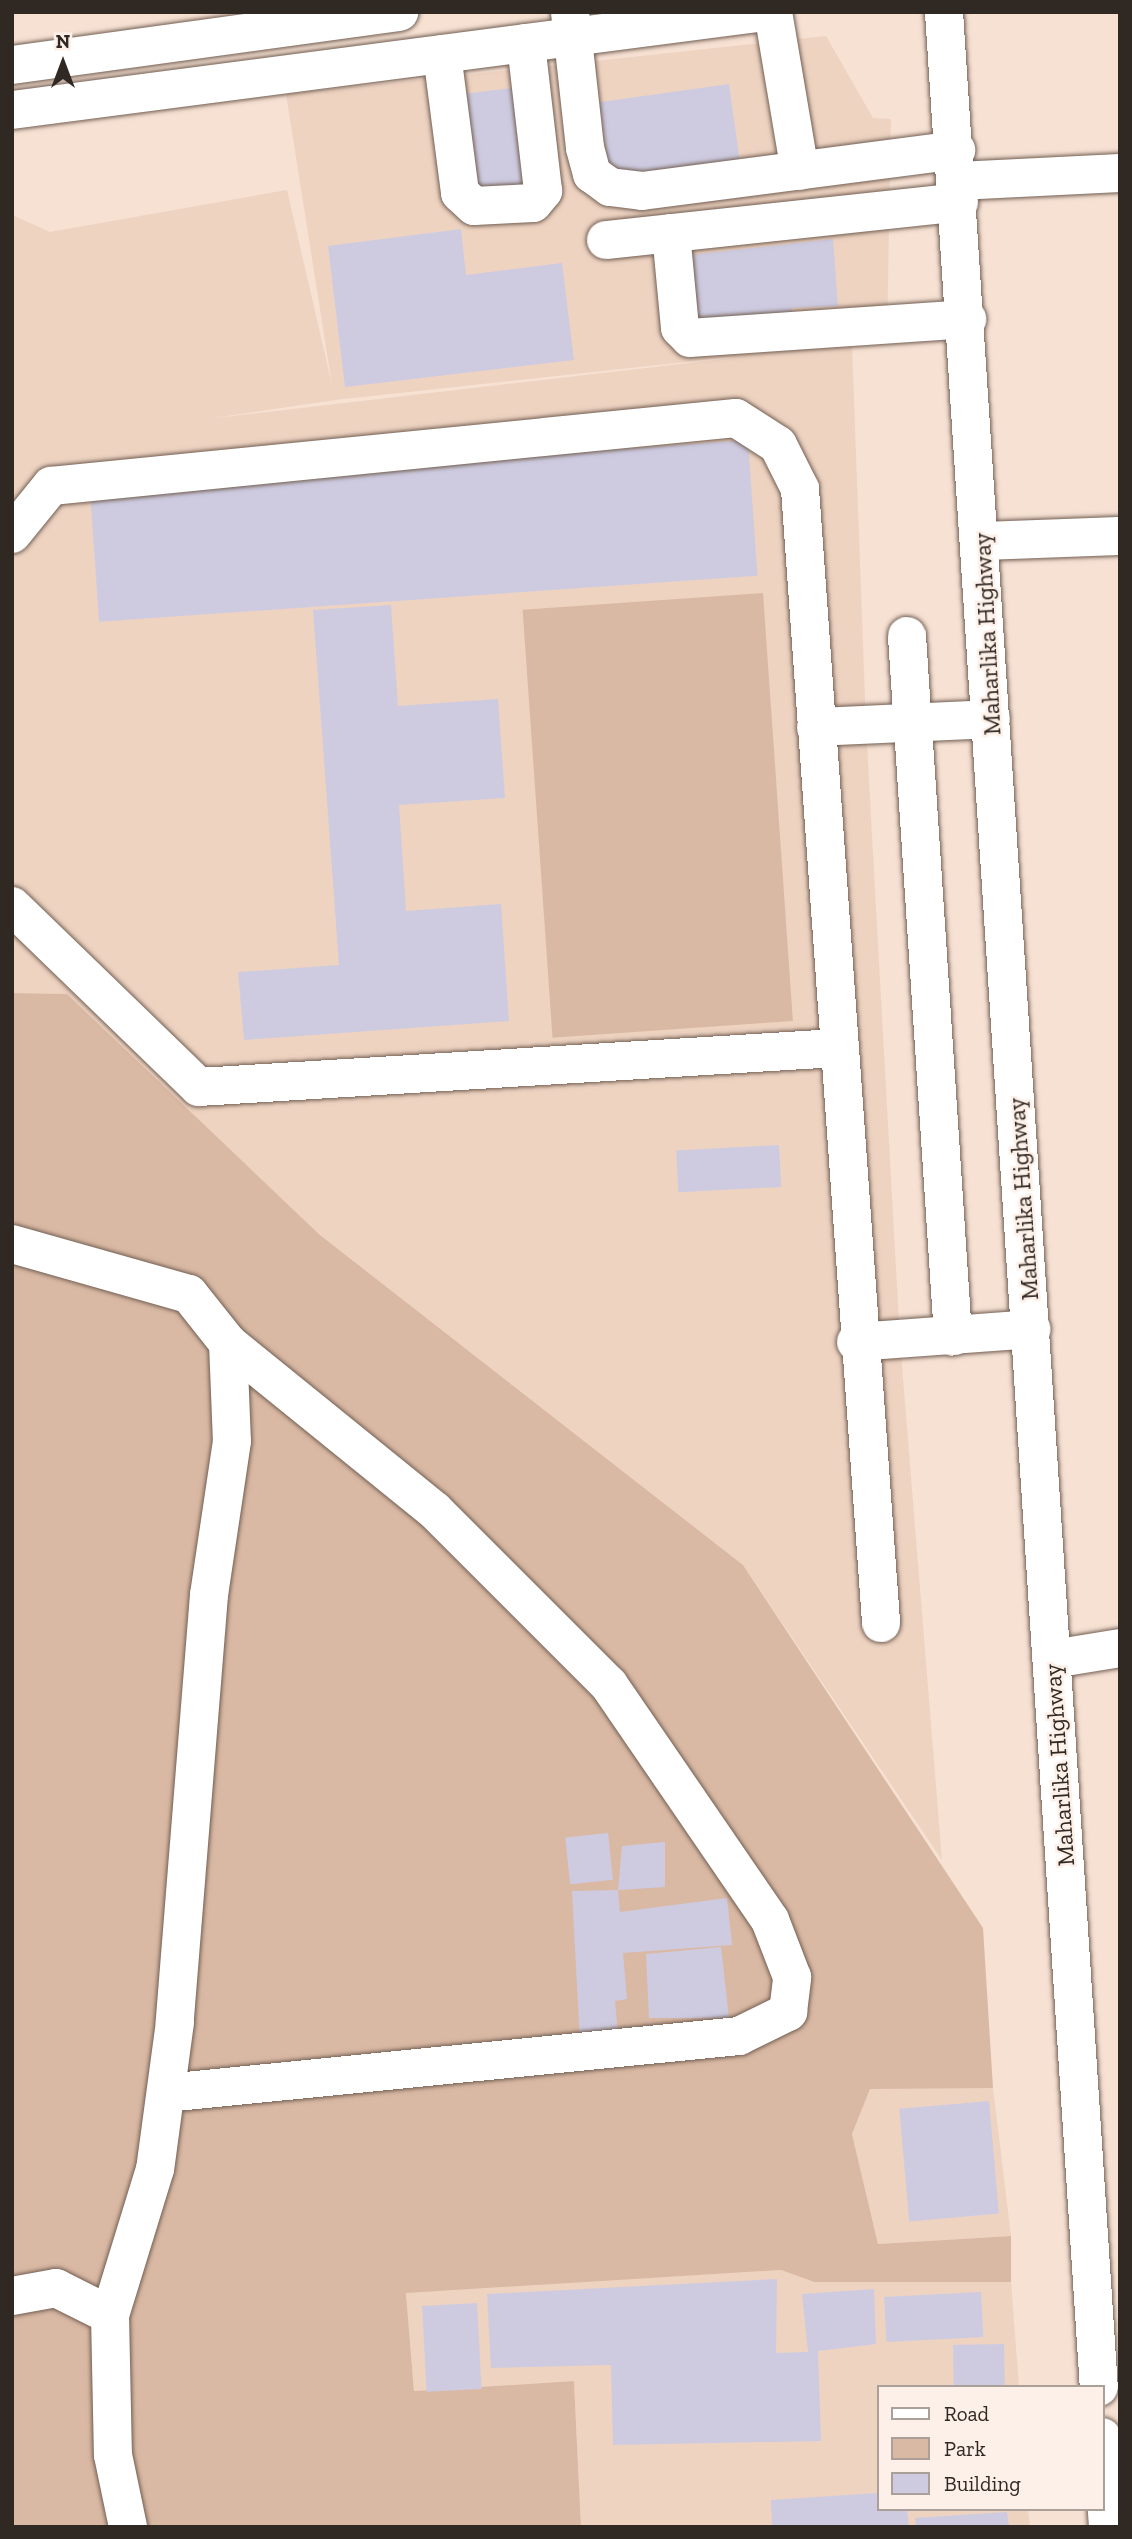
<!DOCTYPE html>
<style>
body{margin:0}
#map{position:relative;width:1132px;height:2539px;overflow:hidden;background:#f6e1d3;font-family:"Zilla Slab",serif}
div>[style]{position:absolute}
.built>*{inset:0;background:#eed3c1}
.green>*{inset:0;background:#dab9a4;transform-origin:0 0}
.building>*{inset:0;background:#cecbe1;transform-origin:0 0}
.roads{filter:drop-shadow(0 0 2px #725f53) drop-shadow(0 0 2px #725f53)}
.minor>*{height:38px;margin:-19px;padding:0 19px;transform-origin:19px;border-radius:19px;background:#fff}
.highway>*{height:38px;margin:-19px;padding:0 19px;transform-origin:19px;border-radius:19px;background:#fff}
span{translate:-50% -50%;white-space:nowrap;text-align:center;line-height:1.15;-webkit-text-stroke:5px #fdf0e8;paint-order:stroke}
.street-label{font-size:24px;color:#302823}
.frame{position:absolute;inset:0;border:14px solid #302823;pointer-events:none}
.legend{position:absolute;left:877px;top:2385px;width:228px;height:126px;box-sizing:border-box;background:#fdf0e8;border:2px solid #aba099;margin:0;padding:9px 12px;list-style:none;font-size:21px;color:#302823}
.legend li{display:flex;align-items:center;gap:14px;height:35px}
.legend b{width:35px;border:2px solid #aba099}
.north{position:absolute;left:28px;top:28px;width:70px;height:70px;-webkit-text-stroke:5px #fdf0e8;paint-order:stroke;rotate:0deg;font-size:19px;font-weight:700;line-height:28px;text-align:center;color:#302823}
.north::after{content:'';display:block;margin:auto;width:24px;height:32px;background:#302823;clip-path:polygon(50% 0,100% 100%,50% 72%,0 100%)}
</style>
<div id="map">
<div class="built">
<i style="clip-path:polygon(evenodd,826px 36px,873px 118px,891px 119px,887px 337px,852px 345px,866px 726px,900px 1341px,942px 1860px,743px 1565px,320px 1235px,67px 994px,12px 993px,12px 215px,50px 232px,287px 190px,332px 385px,286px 94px,826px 36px,732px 357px,732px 358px,207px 419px,335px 400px,732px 357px)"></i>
<i style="clip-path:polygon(870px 2088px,993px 2088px,1011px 2236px,878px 2244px,852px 2134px)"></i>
<i style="clip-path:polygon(781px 2270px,814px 2282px,1011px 2282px,1019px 2387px,878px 2387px,878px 2509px,1028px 2509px,1030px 2527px,581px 2527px,574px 2381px,414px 2391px,406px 2292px)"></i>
</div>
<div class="green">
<i style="left:763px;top:593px;width:429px;height:241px;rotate:86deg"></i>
<i style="clip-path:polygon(12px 993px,67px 994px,320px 1235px,743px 1565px,983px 1928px,993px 2088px,870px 2089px,852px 2134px,878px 2244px,1011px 2236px,1011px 2282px,814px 2282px,781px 2270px,406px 2293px,414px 2391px,574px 2381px,581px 2527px,12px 2527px)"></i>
</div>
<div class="building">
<i style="left:729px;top:84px;width:79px;height:131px;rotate:82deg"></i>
<i style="left:520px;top:87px;width:101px;height:68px;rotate:83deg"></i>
<i style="clip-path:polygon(461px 229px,466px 275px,562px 263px,574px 360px,345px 387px,328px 246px)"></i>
<i style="clip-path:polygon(833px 239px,838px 306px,792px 308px,794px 322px,686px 326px,681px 256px)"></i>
<i style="left:748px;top:440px;width:136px;height:660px;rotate:86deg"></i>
<i style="clip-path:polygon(391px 605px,398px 706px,498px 699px,505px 798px,399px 805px,406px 911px,501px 904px,509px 1021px,244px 1040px,238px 972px,339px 965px,313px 610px)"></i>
<i style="left:779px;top:1145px;width:42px;height:103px;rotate:87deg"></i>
<i style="left:608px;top:1833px;width:47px;height:43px;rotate:84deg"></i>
<i style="clip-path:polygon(665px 1842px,665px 1887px,618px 1890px,622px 1846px)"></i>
<i style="clip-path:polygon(618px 1890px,620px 1912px,727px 1898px,732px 1945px,623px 1953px,627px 1999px,615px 2001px,618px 2035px,580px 2041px,572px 1891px)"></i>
<i style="clip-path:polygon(721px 1947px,729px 2018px,649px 2018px,646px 1954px)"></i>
<i style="left:989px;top:2101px;width:113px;height:90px;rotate:85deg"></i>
<i style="clip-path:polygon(777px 2279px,776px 2353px,808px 2352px,802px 2294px,874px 2289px,876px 2344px,818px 2351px,821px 2441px,613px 2445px,611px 2365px,491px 2368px,487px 2294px)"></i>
<i style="left:981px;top:2292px;width:45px;height:97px;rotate:87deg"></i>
<i style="left:477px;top:2303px;width:86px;height:55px;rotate:87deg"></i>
<i style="left:1004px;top:2344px;width:43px;height:51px;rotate:89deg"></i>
<i style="clip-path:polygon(878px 2493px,878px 2509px,907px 2509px,909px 2527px,772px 2527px,771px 2500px)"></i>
<i style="clip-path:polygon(1007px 2512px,1009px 2527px,916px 2527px,915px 2518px)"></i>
</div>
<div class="roads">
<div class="minor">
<i style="left:570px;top:12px;width:137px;rotate:83.7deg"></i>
<i style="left:585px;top:148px;width:27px;rotate:75deg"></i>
<i style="left:592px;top:174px;width:22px;rotate:36deg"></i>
<i style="left:610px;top:187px;width:32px;rotate:7deg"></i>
<i style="left:642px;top:191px;width:317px;rotate:-7.4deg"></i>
<i style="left:773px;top:12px;width:161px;rotate:80.4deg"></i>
<i style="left:442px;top:54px;width:140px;rotate:82.6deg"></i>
<i style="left:460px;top:193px;width:19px;rotate:43deg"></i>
<i style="left:474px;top:206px;width:59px;rotate:-2.9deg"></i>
<i style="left:533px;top:203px;width:16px;rotate:-50deg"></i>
<i style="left:543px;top:191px;width:149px;rotate:-96.6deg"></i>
<i style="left:12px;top:65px;width:391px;rotate:-7.8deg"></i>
<i style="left:12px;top:110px;width:758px;rotate:-7.42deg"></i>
<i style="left:958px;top:181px;width:162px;rotate:-2.8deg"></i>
<i style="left:671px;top:233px;width:95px;rotate:84.6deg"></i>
<i style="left:680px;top:328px;width:14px;rotate:45deg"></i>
<i style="left:690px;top:338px;width:278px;rotate:-3.9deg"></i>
<i style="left:606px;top:240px;width:355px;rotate:-6.1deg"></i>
<i style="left:12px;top:534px;width:62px;rotate:-50.9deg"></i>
<i style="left:51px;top:486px;width:688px;rotate:-5.67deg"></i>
<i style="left:736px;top:418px;width:50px;rotate:32.7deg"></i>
<i style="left:778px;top:445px;width:49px;rotate:63.4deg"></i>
<i style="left:800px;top:489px;width:1137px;rotate:85.91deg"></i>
<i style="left:982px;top:541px;width:138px;rotate:-2.1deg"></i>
<i style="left:907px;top:636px;width:702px;rotate:86.24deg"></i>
<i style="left:816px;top:727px;width:175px;rotate:-2.6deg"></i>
<i style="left:12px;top:906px;width:260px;rotate:44.1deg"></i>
<i style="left:199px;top:1087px;width:638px;rotate:-3.5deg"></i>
<i style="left:12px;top:1244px;width:184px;rotate:15.8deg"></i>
<i style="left:189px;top:1294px;width:63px;rotate:51.5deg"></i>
<i style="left:228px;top:1343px;width:98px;rotate:87.7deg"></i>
<i style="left:232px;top:1441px;width:156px;rotate:98.5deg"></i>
<i style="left:209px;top:1595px;width:428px;rotate:94.6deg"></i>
<i style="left:175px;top:2022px;width:148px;rotate:97.7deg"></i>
<i style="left:155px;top:2169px;width:153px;rotate:107.1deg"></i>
<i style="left:110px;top:2315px;width:140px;rotate:88.8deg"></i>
<i style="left:113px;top:2455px;width:74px;rotate:78.2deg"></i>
<i style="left:856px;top:1342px;width:176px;rotate:-4.2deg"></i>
<i style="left:1053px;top:1659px;width:68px;rotate:-9.3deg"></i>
<i style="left:166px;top:2093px;width:576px;rotate:-5.68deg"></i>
<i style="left:739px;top:2036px;width:55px;rotate:-26.1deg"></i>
<i style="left:788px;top:2012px;width:35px;rotate:-83deg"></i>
<i style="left:792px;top:1977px;width:61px;rotate:-111.1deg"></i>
<i style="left:770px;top:1920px;width:285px;rotate:-124.4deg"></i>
<i style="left:609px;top:1685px;width:247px;rotate:-135deg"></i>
<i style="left:434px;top:1510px;width:265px;rotate:-141deg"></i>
<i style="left:12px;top:2296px;width:45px;rotate:-10.3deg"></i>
<i style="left:56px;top:2288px;width:60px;rotate:26.6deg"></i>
</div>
<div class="highway">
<i style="left:944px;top:12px;width:2380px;rotate:86.27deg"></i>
<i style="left:1102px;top:2437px;width:90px;rotate:86.2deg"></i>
</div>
</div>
<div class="street-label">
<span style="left:987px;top:634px;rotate:-93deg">Maharlika Highway</span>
<span style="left:1023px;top:1199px;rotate:-94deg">Maharlika Highway</span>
<span style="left:1059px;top:1765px;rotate:-94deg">Maharlika Highway</span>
</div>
<div class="frame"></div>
<ul class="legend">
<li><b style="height:9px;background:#fff"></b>Road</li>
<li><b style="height:19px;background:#dab9a4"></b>Park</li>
<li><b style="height:19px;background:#cecbe1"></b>Building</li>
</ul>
<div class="north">N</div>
</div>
